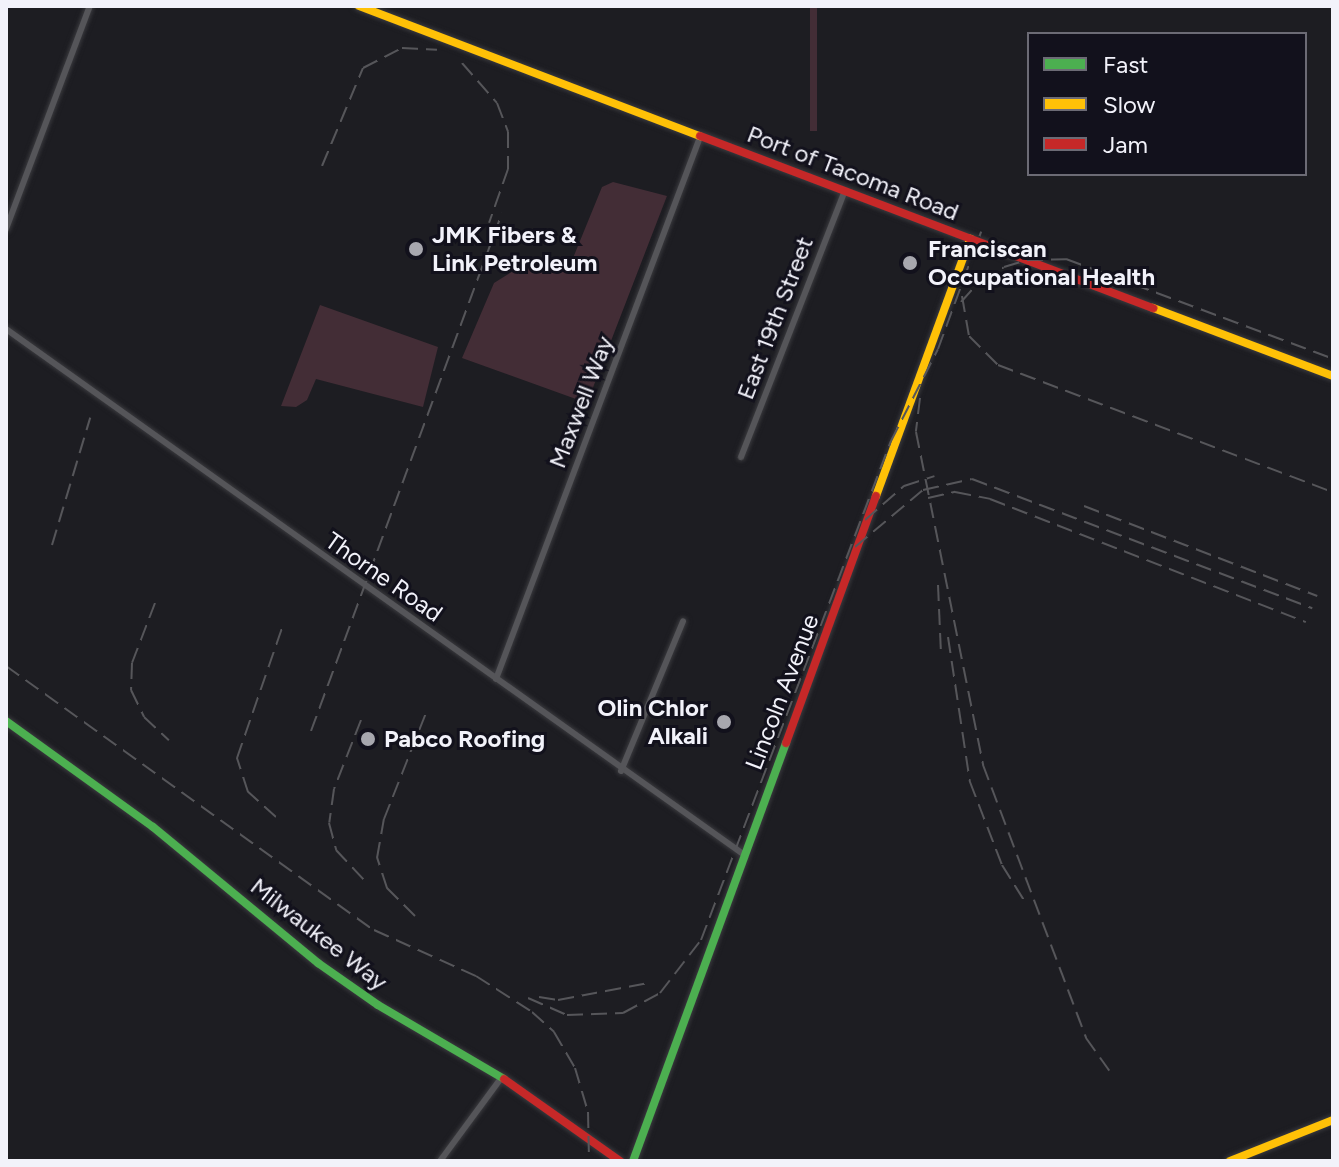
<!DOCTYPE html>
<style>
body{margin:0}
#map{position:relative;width:1339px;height:1167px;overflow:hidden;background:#1d1d22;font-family:Figtree,sans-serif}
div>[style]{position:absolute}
.green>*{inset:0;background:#432d36;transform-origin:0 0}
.roads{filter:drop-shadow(0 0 2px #3a3a3e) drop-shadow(0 0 2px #3a3a3e)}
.street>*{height:6px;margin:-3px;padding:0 3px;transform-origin:3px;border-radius:3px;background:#555559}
.fast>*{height:8px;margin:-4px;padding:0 4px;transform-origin:4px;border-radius:4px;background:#4caf50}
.slow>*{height:8px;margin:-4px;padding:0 4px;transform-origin:4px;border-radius:4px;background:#ffc107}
.jam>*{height:8px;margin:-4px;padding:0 4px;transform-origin:4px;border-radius:4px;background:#c62828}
.rail>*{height:2px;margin-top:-1px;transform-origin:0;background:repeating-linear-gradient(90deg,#56565a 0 16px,transparent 0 24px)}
.dots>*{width:22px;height:22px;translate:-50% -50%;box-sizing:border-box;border:4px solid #12111c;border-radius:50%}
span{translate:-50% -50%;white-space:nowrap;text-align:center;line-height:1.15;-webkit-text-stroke:6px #12111c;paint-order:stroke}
.street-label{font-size:24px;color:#f2f2fa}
.poi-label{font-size:24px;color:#f2f2fa;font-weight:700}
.left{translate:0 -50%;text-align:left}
.right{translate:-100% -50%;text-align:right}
.frame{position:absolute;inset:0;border:8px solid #f2f2fa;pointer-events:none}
.legend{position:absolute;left:1027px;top:32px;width:280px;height:144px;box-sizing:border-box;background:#12111c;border:2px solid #6c6b75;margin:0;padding:10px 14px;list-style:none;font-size:24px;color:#f2f2fa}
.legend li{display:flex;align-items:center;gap:16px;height:40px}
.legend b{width:40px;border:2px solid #6c6b75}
</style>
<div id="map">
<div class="green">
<i style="left:810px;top:6px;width:7px;height:125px"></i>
<i style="clip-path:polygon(613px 182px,667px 196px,587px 403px,462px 358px,494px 283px,534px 258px,573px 258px,602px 187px)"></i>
<i style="clip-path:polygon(320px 305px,438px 347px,423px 407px,316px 379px,307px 400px,296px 407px,281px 406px)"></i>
</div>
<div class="roads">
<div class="street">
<i style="left:6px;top:229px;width:238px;rotate:-69.4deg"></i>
<i style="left:6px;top:329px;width:905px;rotate:35.46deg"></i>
<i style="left:741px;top:457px;width:283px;rotate:-68.7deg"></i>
<i style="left:496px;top:679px;width:579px;rotate:-69.37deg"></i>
<i style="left:621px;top:771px;width:162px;rotate:-67.5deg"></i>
<i style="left:440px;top:1161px;width:104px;rotate:-53.6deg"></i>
</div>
<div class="fast">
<i style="left:6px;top:721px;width:181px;rotate:35.8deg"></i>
<i style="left:153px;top:827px;width:214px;rotate:39.5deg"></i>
<i style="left:318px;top:963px;width:73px;rotate:35deg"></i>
<i style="left:378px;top:1005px;width:146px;rotate:30.4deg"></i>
<i style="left:633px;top:1161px;width:445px;rotate:-69.9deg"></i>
</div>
<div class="slow">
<i style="left:359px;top:6px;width:365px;rotate:20.9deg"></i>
<i style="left:1153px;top:308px;width:192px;rotate:20.7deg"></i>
<i style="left:876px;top:496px;width:274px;rotate:-69.9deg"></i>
<i style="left:1230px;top:1161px;width:111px;rotate:-21.7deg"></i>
</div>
<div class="jam">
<i style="left:700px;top:136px;width:485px;rotate:20.8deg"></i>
<i style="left:786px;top:743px;width:263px;rotate:-70deg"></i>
<i style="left:504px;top:1079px;width:142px;rotate:35.3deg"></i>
</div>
</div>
<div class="rail">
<i style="left:462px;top:63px;width:53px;rotate:48.8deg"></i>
<i style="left:497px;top:103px;width:31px;rotate:69deg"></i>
<i style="left:508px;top:132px;width:37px;rotate:90deg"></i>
<i style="left:508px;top:169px;width:57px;rotate:109.4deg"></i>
<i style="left:322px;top:166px;width:106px;rotate:-67.3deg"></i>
<i style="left:363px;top:68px;width:44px;rotate:-27.1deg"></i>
<i style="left:402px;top:48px;width:35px;rotate:3deg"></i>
<i style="left:962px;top:296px;width:41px;rotate:80.1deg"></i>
<i style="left:969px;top:336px;width:41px;rotate:45deg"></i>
<i style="left:998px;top:365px;width:358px;rotate:20.8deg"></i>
<i style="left:961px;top:302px;width:30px;rotate:-48deg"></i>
<i style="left:981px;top:280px;width:26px;rotate:-29deg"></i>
<i style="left:1004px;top:267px;width:24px;rotate:-17deg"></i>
<i style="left:1027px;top:260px;width:39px;rotate:-1deg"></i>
<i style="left:1066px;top:259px;width:285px;rotate:20.5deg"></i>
<i style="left:920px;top:398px;width:34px;rotate:97deg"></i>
<i style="left:916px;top:432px;width:340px;rotate:78.6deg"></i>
<i style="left:983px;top:765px;width:292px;rotate:69.3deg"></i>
<i style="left:1086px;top:1038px;width:43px;rotate:54.5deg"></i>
<i style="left:928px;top:498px;width:28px;rotate:-13deg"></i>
<i style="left:955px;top:492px;width:36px;rotate:11deg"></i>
<i style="left:990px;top:499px;width:339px;rotate:21.3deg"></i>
<i style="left:1084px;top:506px;width:250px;rotate:21.1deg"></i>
<i style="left:865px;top:520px;width:52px;rotate:-41.1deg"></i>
<i style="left:904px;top:486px;width:32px;rotate:-18deg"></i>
<i style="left:52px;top:545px;width:133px;rotate:-73.3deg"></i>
<i style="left:855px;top:547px;width:89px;rotate:-40deg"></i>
<i style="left:923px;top:490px;width:50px;rotate:-12.7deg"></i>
<i style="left:972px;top:479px;width:364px;rotate:20.8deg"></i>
<i style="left:938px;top:585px;width:68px;rotate:87.5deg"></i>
<i style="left:155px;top:603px;width:64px;rotate:111deg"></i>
<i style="left:132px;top:663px;width:27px;rotate:92deg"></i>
<i style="left:131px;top:690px;width:30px;rotate:64deg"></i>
<i style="left:144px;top:717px;width:34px;rotate:43deg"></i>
<i style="left:948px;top:637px;width:147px;rotate:81.4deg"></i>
<i style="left:970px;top:782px;width:89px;rotate:68.9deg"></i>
<i style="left:1002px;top:865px;width:47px;rotate:58deg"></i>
<i style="left:6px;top:666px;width:453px;rotate:35.7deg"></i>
<i style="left:374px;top:930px;width:112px;rotate:24.3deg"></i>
<i style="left:476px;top:976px;width:67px;rotate:32.7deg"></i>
<i style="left:532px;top:1012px;width:30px;rotate:42deg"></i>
<i style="left:554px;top:1032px;width:42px;rotate:59.7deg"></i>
<i style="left:575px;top:1068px;width:46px;rotate:73.5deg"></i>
<i style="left:588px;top:1112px;width:49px;rotate:88.8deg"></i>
<i style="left:361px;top:720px;width:74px;rotate:111.4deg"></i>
<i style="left:334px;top:789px;width:34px;rotate:98deg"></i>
<i style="left:329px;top:823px;width:28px;rotate:75deg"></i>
<i style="left:336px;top:850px;width:42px;rotate:46.9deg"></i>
<i style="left:311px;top:731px;width:552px;rotate:-69.76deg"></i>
<i style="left:276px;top:817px;width:38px;rotate:-138deg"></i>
<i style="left:248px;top:792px;width:36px;rotate:-108deg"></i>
<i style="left:237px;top:758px;width:141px;rotate:-70.9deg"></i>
<i style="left:415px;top:916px;width:40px;rotate:-135deg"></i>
<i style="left:387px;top:888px;width:32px;rotate:-108deg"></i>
<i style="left:377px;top:858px;width:40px;rotate:-80deg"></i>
<i style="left:384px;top:819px;width:114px;rotate:-68.4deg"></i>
<i style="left:539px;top:997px;width:19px;rotate:9deg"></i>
<i style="left:558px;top:1000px;width:92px;rotate:-10.7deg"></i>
<i style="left:528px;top:998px;width:43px;rotate:23.6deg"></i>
<i style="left:567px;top:1015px;width:56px;rotate:-2deg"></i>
<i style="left:623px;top:1013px;width:42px;rotate:-28.4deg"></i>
<i style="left:660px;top:993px;width:67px;rotate:-52.3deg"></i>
<i style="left:701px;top:940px;width:534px;rotate:-69.16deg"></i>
<i style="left:891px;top:441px;width:103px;rotate:-62.9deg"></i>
<i style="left:938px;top:349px;width:125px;rotate:-69.8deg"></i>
</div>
<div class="dots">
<i style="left:416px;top:249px;background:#a7a7ae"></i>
<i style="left:910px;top:263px;background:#a7a7ae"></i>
<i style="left:724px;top:722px;background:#a7a7ae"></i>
<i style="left:368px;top:739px;background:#a7a7ae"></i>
</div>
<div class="street-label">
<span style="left:853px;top:173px;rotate:21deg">Port of Tacoma Road</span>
<span style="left:775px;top:318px;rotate:-69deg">East 19th Street</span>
<span style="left:581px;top:402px;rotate:-69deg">Maxwell Way</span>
<span style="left:384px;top:577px;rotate:35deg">Thorne Road</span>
<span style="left:782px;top:692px;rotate:-69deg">Lincoln Avenue</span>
<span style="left:319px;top:934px;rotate:38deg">Milwaukee Way</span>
</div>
<div class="poi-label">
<span class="left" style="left:432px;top:249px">JMK Fibers &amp;<br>Link Petroleum</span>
<span class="left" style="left:928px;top:263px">Franciscan<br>Occupational Health</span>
<span class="right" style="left:708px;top:722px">Olin Chlor<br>Alkali</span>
<span class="left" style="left:384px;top:739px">Pabco Roofing</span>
</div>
<div class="frame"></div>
<ul class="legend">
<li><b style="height:10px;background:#4caf50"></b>Fast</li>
<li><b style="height:10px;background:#ffc107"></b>Slow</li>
<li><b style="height:10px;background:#c62828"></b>Jam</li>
</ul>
</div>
